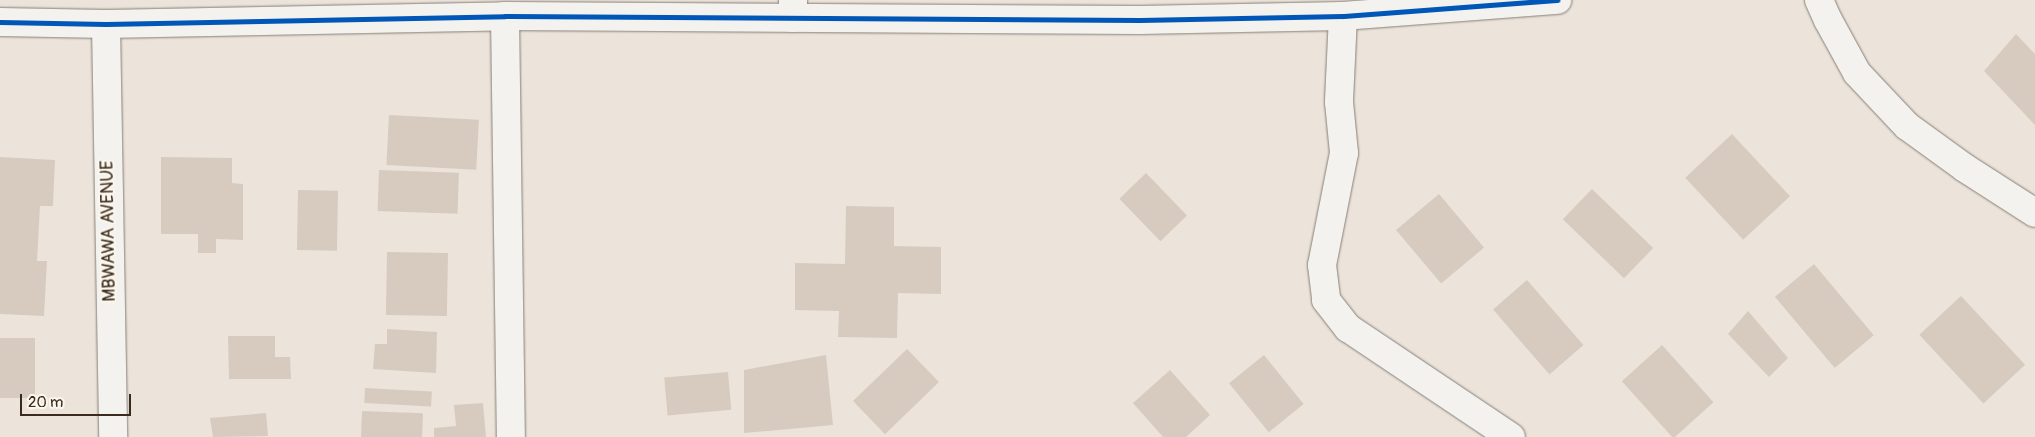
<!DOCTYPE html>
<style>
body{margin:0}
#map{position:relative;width:2035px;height:437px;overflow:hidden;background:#ece4da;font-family:Pangolin,sans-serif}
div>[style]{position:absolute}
.building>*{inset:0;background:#d7cbbf;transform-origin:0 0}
.roads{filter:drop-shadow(0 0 1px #867f78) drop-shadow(0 0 1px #867f78)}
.minor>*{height:28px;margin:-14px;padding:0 14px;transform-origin:14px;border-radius:14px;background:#f4f2ee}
.tertiary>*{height:28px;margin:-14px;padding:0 14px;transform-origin:14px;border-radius:14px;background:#f4f2ee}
.cycleway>*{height:5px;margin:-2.5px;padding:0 2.5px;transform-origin:2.5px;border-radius:2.5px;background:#0057b8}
span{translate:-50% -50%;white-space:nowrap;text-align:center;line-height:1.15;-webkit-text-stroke:4px #fbf7ec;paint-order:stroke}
.street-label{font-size:18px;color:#3b2a1e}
.scale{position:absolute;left:20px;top:394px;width:111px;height:22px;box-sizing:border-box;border:2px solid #3b2a1e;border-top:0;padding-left:6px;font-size:15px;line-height:18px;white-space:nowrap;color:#3b2a1e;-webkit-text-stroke:4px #fbf7ec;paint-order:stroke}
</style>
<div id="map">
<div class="building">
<i style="clip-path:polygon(2016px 34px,2035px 54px,2035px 125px,1984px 71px)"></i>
<i style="left:389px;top:115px;width:90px;height:50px;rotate:3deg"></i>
<i style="left:1732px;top:134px;width:85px;height:64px;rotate:47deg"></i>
<i style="clip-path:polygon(0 157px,55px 160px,53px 206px,40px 206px,37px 261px,47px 261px,44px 316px,0 314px)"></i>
<i style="clip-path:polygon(161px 157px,232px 158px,232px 183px,243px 184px,243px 240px,216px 239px,216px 253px,198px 253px,198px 234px,161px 234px)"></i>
<i style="left:379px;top:170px;width:80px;height:41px;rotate:2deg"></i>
<i style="left:1146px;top:173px;width:59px;height:37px;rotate:46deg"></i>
<i style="left:1592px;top:189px;width:85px;height:42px;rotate:44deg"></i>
<i style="left:298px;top:190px;width:40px;height:60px;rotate:1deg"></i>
<i style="left:1439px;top:194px;width:70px;height:56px;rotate:50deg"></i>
<i style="clip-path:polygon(846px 206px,894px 207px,894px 246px,941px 247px,941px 294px,898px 293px,897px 338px,838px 337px,839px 311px,795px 310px,795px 263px,845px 264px)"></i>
<i style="left:387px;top:252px;width:61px;height:63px;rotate:1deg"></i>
<i style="left:1814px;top:264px;width:93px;height:51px;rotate:50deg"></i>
<i style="left:1527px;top:280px;width:86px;height:45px;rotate:49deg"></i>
<i style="left:1961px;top:296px;width:94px;height:57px;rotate:47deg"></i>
<i style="clip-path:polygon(1748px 311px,1788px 358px,1769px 377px,1728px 334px)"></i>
<i style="clip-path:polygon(387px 329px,437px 332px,436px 373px,373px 369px,375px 344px,387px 344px)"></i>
<i style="clip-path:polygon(228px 336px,275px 336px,275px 357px,290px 357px,291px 379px,229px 379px)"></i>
<i style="left:0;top:338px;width:35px;height:60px"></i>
<i style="left:1662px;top:345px;width:77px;height:54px;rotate:48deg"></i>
<i style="left:907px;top:349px;width:46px;height:75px;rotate:46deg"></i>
<i style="clip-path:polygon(826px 355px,833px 425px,744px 433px,744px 370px)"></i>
<i style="left:1264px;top:355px;width:63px;height:45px;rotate:51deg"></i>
<i style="clip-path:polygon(1170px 370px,1210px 415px,1186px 437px,1163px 437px,1133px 403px)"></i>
<i style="left:728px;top:372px;width:38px;height:64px;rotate:85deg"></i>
<i style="left:365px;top:388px;width:67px;height:15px;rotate:3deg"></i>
<i style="clip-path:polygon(483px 403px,486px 437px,434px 437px,434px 428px,456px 426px,454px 405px)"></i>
<i style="left:362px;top:411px;width:61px;height:26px;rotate:2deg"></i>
<i style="clip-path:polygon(266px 413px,268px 436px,213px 437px,210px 418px)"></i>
</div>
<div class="roads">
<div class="minor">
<i style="left:1819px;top:0;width:22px;rotate:66deg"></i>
<i style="left:1828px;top:20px;width:60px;rotate:61.3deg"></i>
<i style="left:1857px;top:73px;width:73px;rotate:46.7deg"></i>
<i style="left:1907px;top:126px;width:72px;rotate:35.9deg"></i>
<i style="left:1965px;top:168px;width:83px;rotate:32.7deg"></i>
<i style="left:505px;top:16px;width:421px;rotate:89.2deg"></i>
<i style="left:1343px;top:16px;width:86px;rotate:92.7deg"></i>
<i style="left:1339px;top:102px;width:51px;rotate:84.4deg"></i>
<i style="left:1344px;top:153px;width:114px;rotate:101.1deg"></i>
<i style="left:1322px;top:265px;width:35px;rotate:83deg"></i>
<i style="left:1326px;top:300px;width:36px;rotate:52deg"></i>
<i style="left:1348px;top:328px;width:196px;rotate:33.8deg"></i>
<i style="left:793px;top:18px;width:18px;rotate:-90deg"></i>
<i style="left:106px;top:24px;width:413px;rotate:89deg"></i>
</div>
<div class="tertiary">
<i style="left:0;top:22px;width:106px;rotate:1.1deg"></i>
<i style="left:106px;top:24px;width:399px;rotate:-1.1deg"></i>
<i style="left:505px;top:16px;width:635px;rotate:0.36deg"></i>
<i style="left:1140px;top:20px;width:203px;rotate:-1.1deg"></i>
<i style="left:1343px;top:16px;width:215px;rotate:-4.3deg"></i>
</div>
</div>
<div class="cycleway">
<i style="left:0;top:22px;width:106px;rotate:1.1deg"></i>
<i style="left:106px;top:24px;width:399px;rotate:-1.1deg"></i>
<i style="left:505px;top:16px;width:635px;rotate:0.36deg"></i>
<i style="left:1140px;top:20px;width:203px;rotate:-1.1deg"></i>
<i style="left:1343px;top:16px;width:215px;rotate:-4.3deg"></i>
</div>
<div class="street-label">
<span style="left:109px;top:231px;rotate:-91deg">MBWAWA AVENUE</span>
</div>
<div class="scale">20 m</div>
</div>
